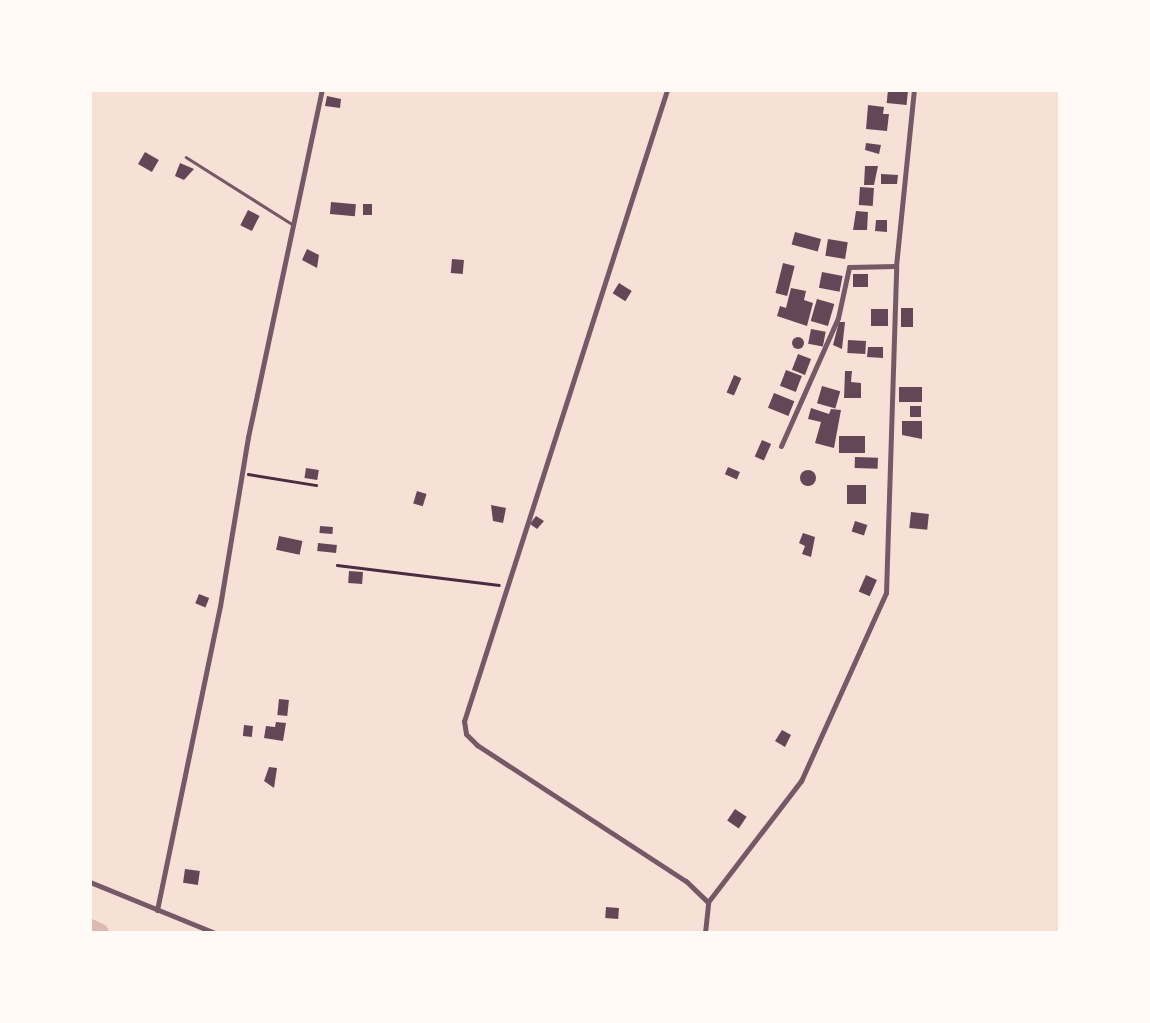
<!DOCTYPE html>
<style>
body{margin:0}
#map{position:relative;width:1150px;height:1023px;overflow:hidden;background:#f7e1d7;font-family:Lato,sans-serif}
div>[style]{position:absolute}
.river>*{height:20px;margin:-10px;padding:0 10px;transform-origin:10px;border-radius:10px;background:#dcb8b0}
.building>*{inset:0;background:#644757;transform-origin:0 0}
.round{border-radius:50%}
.path>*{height:2.5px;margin:-1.25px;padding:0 1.25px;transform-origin:1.25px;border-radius:1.25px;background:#4a2c40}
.service>*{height:2.5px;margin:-1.25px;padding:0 1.25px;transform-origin:1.25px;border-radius:1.25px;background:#755966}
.minor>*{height:5px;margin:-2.5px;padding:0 2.5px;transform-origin:2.5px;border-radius:2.5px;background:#755966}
span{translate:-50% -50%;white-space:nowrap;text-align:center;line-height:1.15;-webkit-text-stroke:8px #fffaf5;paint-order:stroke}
.frame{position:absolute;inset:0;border:92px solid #fffaf5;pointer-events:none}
</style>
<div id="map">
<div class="river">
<i style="left:90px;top:929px;width:10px;rotate:24deg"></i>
</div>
<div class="building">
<i style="left:888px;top:90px;width:20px;height:13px;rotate:6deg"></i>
<i style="clip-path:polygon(327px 96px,341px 99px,340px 108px,325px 106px)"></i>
<i style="clip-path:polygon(868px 105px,884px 107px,883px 114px,889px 114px,887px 131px,866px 129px)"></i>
<i style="clip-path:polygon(866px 143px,881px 145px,879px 154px,865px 150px)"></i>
<i style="left:145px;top:152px;width:16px;height:14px;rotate:30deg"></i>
<i style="clip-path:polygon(180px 163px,194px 169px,184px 180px,175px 176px)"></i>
<i style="clip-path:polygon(865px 166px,878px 166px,874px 185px,864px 185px)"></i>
<i style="clip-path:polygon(881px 174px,898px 175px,897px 184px,881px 184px)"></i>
<i style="left:860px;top:187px;width:14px;height:18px;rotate:4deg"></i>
<i style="left:331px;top:202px;width:25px;height:12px;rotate:5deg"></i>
<i style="left:363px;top:204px;width:9px;height:11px"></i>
<i style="left:248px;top:210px;width:13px;height:17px;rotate:27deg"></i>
<i style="clip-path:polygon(856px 211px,868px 212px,867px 230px,853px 230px)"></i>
<i style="clip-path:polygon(876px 220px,887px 220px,887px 232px,875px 231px)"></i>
<i style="left:795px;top:232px;width:27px;height:13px;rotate:15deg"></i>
<i style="left:828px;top:239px;width:20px;height:17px;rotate:9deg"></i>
<i style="clip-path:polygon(307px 249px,319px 255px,317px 268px,302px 260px)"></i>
<i style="left:452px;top:259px;width:12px;height:14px;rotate:5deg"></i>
<i style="left:783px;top:263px;width:12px;height:31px;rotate:14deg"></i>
<i style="left:822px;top:272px;width:21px;height:16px;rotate:11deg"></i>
<i style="left:853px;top:274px;width:15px;height:13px"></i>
<i style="left:619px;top:283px;width:15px;height:12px;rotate:32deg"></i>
<i style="clip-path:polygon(791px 288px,806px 291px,804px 300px,813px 303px,807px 326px,777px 316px,780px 306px,786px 308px)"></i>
<i style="left:817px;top:299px;width:18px;height:23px;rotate:16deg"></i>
<i style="left:901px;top:308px;width:12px;height:19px"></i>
<i style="left:871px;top:309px;width:17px;height:17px"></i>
<i style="clip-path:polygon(839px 322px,845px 322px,842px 349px,833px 345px)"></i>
<i style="left:811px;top:329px;width:15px;height:15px;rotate:11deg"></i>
<i class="round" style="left:792px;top:337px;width:12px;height:12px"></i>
<i style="left:848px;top:340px;width:18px;height:13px;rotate:3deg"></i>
<i style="clip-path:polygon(868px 347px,883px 347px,883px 358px,867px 357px)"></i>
<i style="left:798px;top:354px;width:14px;height:17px;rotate:21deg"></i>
<i style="left:786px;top:370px;width:17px;height:17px;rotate:21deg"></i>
<i style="clip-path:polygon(845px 371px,852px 371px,851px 382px,861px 383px,861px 398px,844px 398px)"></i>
<i style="left:734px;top:375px;width:8px;height:19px;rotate:23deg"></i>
<i style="left:822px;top:386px;width:19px;height:18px;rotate:16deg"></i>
<i style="left:899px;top:387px;width:23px;height:15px"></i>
<i style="left:774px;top:393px;width:22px;height:16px;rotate:22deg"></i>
<i style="left:910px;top:406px;width:11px;height:11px"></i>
<i style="clip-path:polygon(811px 408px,829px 414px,831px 409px,841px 410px,834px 448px,815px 443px,821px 422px,808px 419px)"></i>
<i style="clip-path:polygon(902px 421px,922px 421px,922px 439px,902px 435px)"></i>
<i style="left:839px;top:436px;width:26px;height:17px"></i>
<i style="left:762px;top:440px;width:10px;height:18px;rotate:24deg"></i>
<i style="left:855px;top:457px;width:23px;height:11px;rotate:2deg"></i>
<i style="left:728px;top:467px;width:13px;height:8px;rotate:23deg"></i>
<i style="left:306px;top:468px;width:13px;height:10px;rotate:9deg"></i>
<i class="round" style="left:800px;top:470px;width:16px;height:16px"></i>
<i style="left:847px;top:485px;width:19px;height:19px"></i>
<i style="left:417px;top:491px;width:10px;height:13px;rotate:17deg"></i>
<i style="clip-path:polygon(491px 505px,506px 508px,503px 523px,493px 521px)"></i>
<i style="left:911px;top:512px;width:18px;height:16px;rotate:6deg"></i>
<i style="clip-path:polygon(536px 516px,544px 521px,537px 529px,530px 524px)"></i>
<i style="left:855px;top:521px;width:13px;height:11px;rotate:18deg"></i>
<i style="left:320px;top:526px;width:13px;height:7px;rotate:4deg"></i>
<i style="clip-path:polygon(803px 533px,815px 537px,811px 557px,802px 554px,805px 546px,799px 543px)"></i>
<i style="left:279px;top:536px;width:24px;height:14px;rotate:12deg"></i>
<i style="left:318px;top:543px;width:19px;height:8px;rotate:6deg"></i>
<i style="left:349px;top:571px;width:14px;height:12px;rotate:4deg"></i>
<i style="left:866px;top:575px;width:12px;height:18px;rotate:24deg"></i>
<i style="left:199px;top:594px;width:11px;height:10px;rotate:22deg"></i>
<i style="left:279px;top:699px;width:10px;height:16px;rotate:6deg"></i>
<i style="clip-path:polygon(276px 722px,286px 723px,283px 741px,264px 738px,266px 726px,275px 727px)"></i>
<i style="left:244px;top:725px;width:9px;height:11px;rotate:6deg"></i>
<i style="clip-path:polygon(782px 730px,791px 735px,785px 747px,775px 741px)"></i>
<i style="clip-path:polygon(269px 767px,277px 768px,274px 788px,264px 781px)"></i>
<i style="left:735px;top:809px;width:14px;height:14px;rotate:34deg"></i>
<i style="left:185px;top:869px;width:15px;height:14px;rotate:8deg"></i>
<i style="left:606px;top:907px;width:13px;height:11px;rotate:4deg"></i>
</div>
<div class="path">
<i style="left:248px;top:474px;width:69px;rotate:9.2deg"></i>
<i style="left:337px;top:565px;width:163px;rotate:7deg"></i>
</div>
<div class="service">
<i style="left:186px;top:157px;width:125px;rotate:32.3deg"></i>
</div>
<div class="minor">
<i style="left:667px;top:90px;width:663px;rotate:107.83deg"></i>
<i style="left:464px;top:721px;width:13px;rotate:81deg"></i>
<i style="left:466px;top:734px;width:16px;rotate:45deg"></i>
<i style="left:477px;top:745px;width:249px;rotate:33.1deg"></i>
<i style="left:686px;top:881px;width:30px;rotate:44deg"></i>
<i style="left:781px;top:446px;width:140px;rotate:-66deg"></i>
<i style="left:838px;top:318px;width:52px;rotate:-77.8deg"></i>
<i style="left:849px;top:267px;width:47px;rotate:-1.2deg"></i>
<i style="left:90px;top:882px;width:135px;rotate:22.2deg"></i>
<i style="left:157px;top:910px;width:310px;rotate:-78.3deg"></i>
<i style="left:220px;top:606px;width:171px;rotate:-80.6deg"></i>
<i style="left:248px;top:437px;width:355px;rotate:-78deg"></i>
<i style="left:705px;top:933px;width:31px;rotate:-84deg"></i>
<i style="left:708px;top:902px;width:153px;rotate:-52.5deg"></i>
<i style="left:801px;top:781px;width:206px;rotate:-65.7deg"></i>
<i style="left:886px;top:593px;width:327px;rotate:-88.2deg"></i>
<i style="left:896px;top:266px;width:177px;rotate:-84.2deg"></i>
</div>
<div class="frame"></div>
</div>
